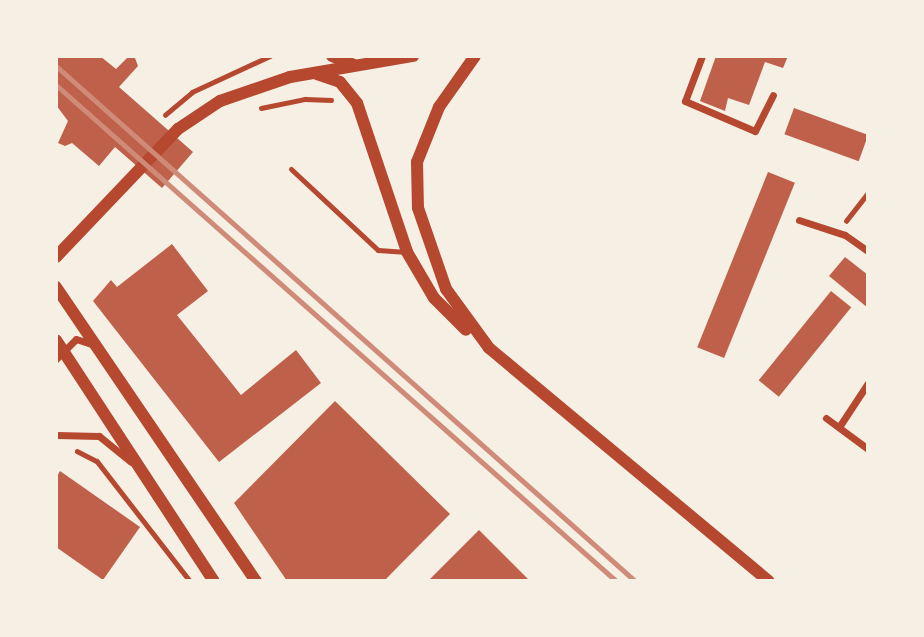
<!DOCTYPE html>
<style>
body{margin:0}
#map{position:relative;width:924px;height:637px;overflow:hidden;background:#f6efe4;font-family:Figtree,sans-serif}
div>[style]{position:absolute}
.building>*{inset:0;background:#bf614a;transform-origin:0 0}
.path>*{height:4.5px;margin:-2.25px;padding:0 2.25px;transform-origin:2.25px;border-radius:2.25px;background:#b5482f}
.service>*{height:5px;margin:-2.5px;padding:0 2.5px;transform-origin:2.5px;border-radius:2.5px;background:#b5482f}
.minor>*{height:7px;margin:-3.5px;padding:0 3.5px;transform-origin:3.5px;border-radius:3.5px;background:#b5482f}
.tertiary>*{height:12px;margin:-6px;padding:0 6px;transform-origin:6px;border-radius:6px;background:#b5482f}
.rail>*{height:5px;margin:-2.5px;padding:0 2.5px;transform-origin:2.5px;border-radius:2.5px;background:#cf8b77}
span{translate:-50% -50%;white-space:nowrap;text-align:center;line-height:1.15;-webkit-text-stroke:7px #f6efe4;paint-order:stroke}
.frame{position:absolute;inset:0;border:58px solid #f6efe4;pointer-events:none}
</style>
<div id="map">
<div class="building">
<i style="clip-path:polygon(56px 56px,100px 56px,116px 69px,129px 56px,135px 58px,138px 66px,119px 87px,193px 152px,162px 188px,115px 147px,99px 166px,72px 143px,65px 146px,58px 143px,68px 121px,56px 105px)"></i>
<i style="clip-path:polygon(716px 56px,788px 56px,783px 68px,765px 62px,749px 105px,728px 98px,725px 111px,700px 101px)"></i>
<i style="left:794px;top:108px;width:79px;height:28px;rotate:20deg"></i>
<i style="left:768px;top:172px;width:29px;height:189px;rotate:22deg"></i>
<i style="clip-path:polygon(172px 244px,208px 291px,177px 315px,241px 395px,296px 350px,321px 383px,219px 462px,93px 301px,111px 280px,117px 287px)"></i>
<i style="clip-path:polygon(845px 257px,868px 275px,868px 308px,829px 276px)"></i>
<i style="left:831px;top:291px;width:26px;height:115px;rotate:39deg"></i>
<i style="clip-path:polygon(335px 401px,450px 514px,384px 581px,287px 581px,234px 503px)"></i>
<i style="clip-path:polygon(60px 471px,140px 527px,103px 580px,56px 547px,56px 478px)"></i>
<i style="clip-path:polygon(479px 530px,530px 581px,428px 581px)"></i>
</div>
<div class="path">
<i style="left:261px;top:108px;width:45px;rotate:-11.6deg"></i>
<i style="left:305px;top:99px;width:26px;rotate:2deg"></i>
<i style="left:165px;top:115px;width:35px;rotate:-40deg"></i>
<i style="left:192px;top:92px;width:86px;rotate:-24.8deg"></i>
<i style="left:846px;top:221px;width:36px;rotate:-52deg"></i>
<i style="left:77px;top:451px;width:22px;rotate:27deg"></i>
<i style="left:97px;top:461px;width:152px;rotate:52.2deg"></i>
</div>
<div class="service">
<i style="left:291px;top:169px;width:119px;rotate:43deg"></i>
<i style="left:378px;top:250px;width:29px;rotate:4deg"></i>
</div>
<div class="minor">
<i style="left:702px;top:56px;width:48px;rotate:110.7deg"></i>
<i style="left:685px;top:101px;width:76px;rotate:23.2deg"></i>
<i style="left:755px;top:131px;width:40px;rotate:-63.4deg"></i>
<i style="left:799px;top:220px;width:48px;rotate:18.1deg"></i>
<i style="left:845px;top:235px;width:28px;rotate:35deg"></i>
<i style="left:56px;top:359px;width:28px;rotate:-45deg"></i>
<i style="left:76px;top:339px;width:16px;rotate:18deg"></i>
<i style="left:826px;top:418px;width:52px;rotate:36.4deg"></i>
<i style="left:839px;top:427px;width:53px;rotate:-56.6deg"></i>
<i style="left:56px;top:435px;width:43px;rotate:1.3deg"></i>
<i style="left:99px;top:436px;width:41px;rotate:39.1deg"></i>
</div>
<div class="tertiary">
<i style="left:332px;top:56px;width:24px;rotate:22deg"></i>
<i style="left:475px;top:56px;width:62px;rotate:125.2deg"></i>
<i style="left:439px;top:107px;width:59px;rotate:111.8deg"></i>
<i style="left:417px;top:162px;width:46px;rotate:88.8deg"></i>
<i style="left:418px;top:208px;width:86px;rotate:70.9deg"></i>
<i style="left:446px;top:289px;width:73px;rotate:53.9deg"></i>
<i style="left:489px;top:348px;width:364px;rotate:39.8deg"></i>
<i style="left:317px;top:74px;width:24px;rotate:19deg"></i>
<i style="left:340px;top:82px;width:27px;rotate:51deg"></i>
<i style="left:357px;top:103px;width:157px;rotate:71.4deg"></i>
<i style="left:407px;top:252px;width:53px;rotate:59.6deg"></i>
<i style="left:434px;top:298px;width:45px;rotate:45deg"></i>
<i style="left:56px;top:257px;width:177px;rotate:-46.4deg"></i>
<i style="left:178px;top:129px;width:50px;rotate:-33.7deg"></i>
<i style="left:220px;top:101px;width:74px;rotate:-18.9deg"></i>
<i style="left:290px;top:77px;width:125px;rotate:-9.7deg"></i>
<i style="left:56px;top:287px;width:356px;rotate:55.8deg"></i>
<i style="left:56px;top:340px;width:288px;rotate:56.8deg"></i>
</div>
<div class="rail">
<i style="left:56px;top:66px;width:775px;rotate:41.65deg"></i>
<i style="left:56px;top:85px;width:748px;rotate:41.53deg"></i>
</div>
<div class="frame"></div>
</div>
